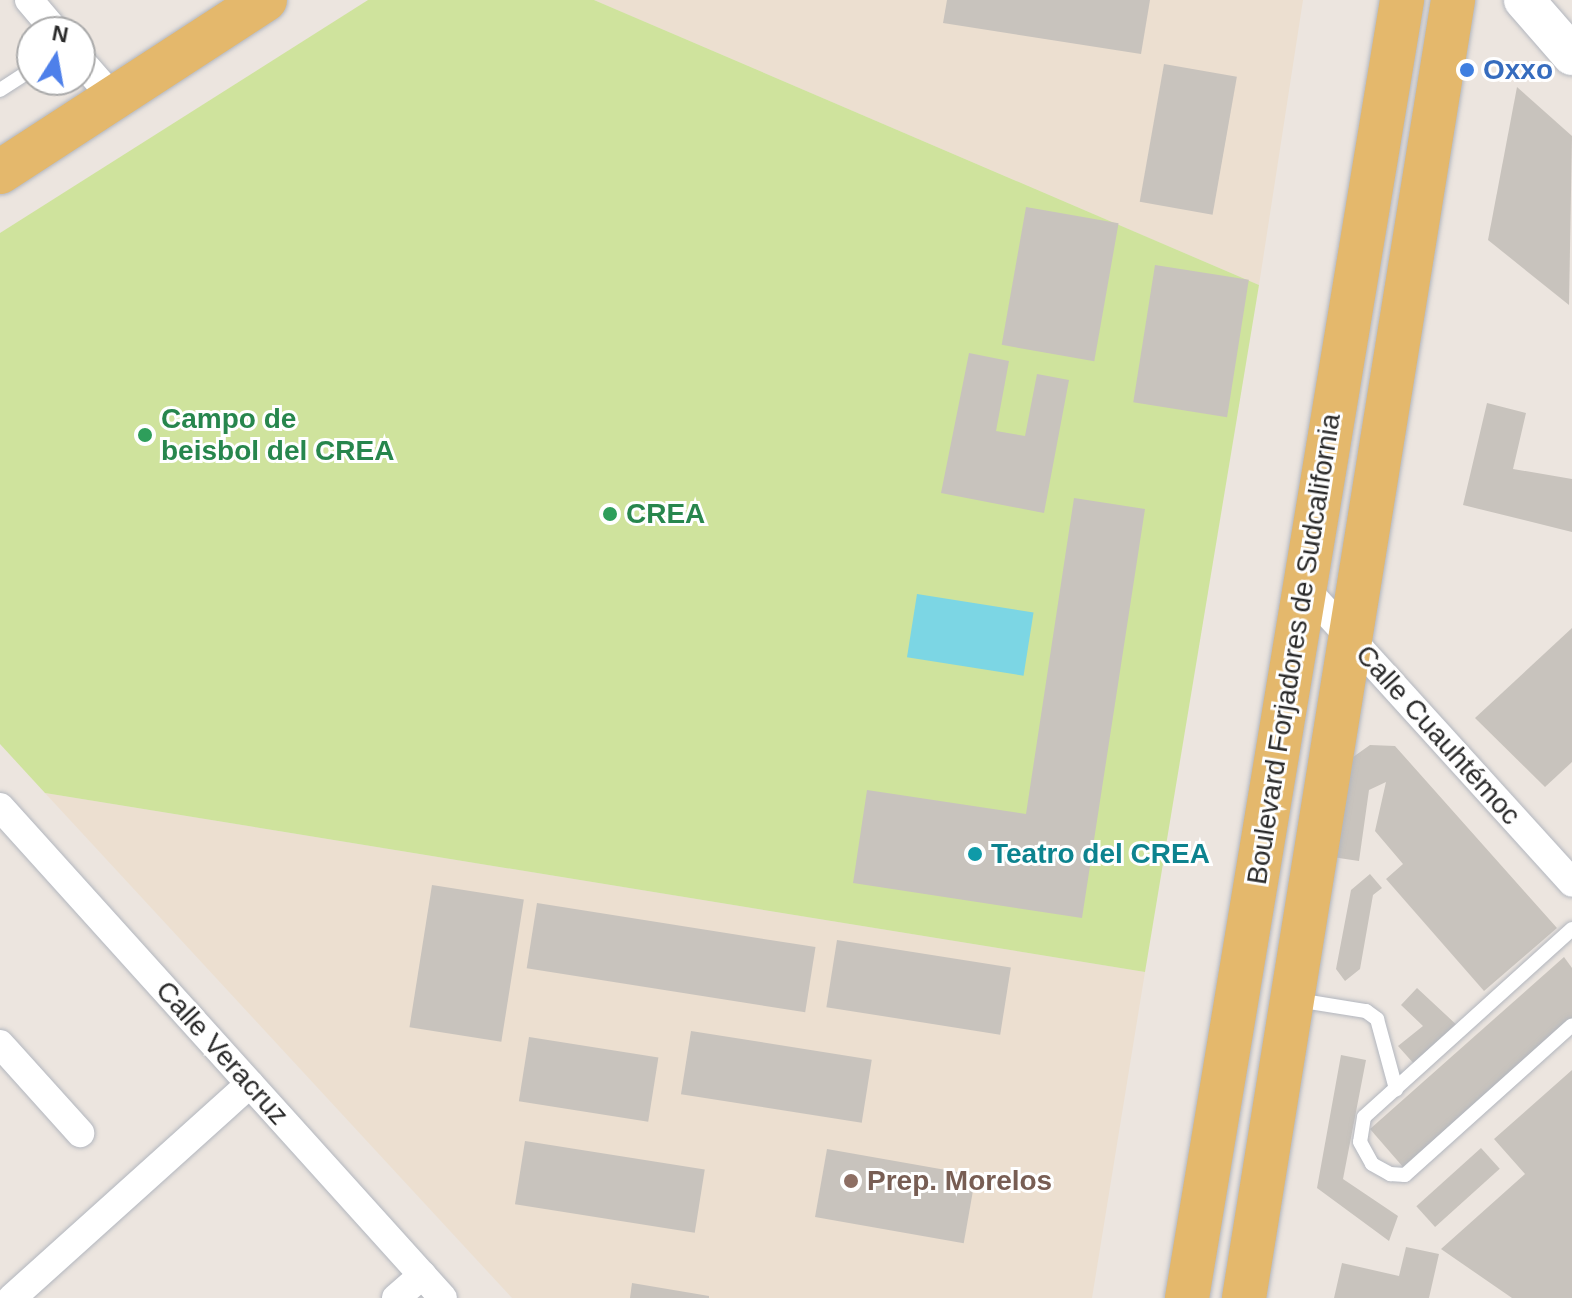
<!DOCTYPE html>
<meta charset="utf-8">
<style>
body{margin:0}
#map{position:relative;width:1572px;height:1298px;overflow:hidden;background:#ece5df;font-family:Arial,sans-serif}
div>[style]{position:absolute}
.education>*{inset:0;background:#ecdfd0}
.pitch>*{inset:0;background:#cfe39d}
.water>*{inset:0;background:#7cd6e4;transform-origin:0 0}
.building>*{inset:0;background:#c8c3bd;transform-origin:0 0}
.roads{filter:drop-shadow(0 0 2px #b2b6be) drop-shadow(0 0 2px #b2b6be)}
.lane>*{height:14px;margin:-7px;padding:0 7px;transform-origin:7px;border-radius:7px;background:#fff}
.street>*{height:28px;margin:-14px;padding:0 14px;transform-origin:14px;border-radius:14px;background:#fff}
.secondary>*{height:40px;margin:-20px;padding:0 20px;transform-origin:20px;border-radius:20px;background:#fff}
.primary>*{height:44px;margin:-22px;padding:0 22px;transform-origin:22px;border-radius:22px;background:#e4b86c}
.dots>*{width:22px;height:22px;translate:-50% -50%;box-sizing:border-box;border:4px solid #fff;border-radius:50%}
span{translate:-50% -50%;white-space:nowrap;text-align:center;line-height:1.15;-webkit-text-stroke:6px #fff;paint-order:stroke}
.shop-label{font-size:28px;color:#366cbe;font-weight:700}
.left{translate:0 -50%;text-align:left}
.leisure-label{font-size:28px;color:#27864d;font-weight:700}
.street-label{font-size:28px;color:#2b2b2b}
.culture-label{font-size:28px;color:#0d838f;font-weight:700}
.education-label{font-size:28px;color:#785e54;font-weight:700}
.north{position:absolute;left:16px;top:16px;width:80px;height:80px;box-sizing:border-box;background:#fff;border:2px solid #aaa;border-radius:50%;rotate:11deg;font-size:22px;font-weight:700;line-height:32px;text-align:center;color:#2b2b2b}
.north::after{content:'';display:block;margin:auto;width:28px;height:36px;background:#4e80ea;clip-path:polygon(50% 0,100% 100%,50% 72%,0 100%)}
</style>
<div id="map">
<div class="education">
<i style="clip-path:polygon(594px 0,1303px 0,1259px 285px)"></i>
<i style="clip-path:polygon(45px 793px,1145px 972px,1092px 1298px,512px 1298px)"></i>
</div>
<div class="pitch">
<i style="clip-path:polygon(368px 0,594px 0,1259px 285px,1145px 972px,45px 793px,0 744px,0 233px)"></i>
</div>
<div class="water">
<i style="left:917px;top:594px;width:118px;height:64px;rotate:9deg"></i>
</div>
<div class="building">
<i style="clip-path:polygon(947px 0,1150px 0,1141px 54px,943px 23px)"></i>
<i style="left:1164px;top:64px;width:74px;height:140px;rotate:10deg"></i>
<i style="clip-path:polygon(1517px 87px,1572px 136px,1569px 305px,1488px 240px)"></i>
<i style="left:1026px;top:207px;width:94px;height:140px;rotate:10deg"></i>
<i style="left:1155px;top:265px;width:95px;height:139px;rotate:9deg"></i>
<i style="clip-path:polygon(969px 353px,1009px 361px,996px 431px,1025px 436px,1037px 374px,1069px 380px,1044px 513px,941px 493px)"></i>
<i style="clip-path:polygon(1487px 403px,1526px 413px,1513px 469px,1572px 479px,1572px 532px,1463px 505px)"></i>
<i style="clip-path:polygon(1074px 498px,1145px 509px,1082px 918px,853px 883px,867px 790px,1026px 814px)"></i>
<i style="clip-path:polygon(1572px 628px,1572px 762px,1545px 787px,1475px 718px)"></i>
<i style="clip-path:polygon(1370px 745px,1395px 746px,1557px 928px,1484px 991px,1386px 879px,1403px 864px,1375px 831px,1386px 782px,1369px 790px,1359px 861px,1332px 857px,1346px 762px)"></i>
<i style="clip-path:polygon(1370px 874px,1382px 888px,1373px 895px,1360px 969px,1345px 981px,1336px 969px,1351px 890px)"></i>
<i style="left:432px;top:885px;width:93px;height:144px;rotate:9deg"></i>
<i style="left:537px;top:903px;width:282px;height:66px;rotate:9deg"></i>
<i style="left:837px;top:940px;width:176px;height:68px;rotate:9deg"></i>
<i style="clip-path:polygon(1564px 957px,1572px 968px,1572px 1018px,1403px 1167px,1370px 1129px)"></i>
<i style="clip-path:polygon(1417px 988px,1460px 1028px,1415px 1065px,1398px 1046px,1423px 1026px,1401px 1005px)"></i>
<i style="left:691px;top:1031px;width:183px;height:64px;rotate:9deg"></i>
<i style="left:529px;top:1037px;width:131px;height:65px;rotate:9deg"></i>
<i style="clip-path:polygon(1341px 1055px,1366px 1060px,1343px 1179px,1398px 1216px,1389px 1241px,1317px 1188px)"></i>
<i style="clip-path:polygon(1572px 1070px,1572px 1298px,1512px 1298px,1441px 1249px,1525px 1174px,1494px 1139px)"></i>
<i style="left:525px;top:1141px;width:182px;height:64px;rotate:9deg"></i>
<i style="left:1481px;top:1148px;width:28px;height:87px;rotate:48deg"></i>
<i style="left:827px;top:1149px;width:151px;height:69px;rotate:10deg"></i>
<i style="clip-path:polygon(1406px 1247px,1439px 1254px,1429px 1298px,1334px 1298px,1342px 1263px,1399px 1276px)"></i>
<i style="clip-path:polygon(632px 1283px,709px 1296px,709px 1298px,630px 1298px)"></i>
</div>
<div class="roads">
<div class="lane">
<i style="left:0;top:90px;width:38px;rotate:-33deg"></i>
<i style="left:1572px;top:929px;width:280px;rotate:137.9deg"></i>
<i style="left:1364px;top:1117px;width:25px;rotate:99deg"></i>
<i style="left:1360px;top:1142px;width:25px;rotate:61deg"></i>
<i style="left:1372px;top:1164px;width:21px;rotate:29deg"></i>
<i style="left:1390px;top:1174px;width:15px;rotate:4deg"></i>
<i style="left:1405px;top:1175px;width:224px;rotate:-41.9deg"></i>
<i style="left:1297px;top:1000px;width:70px;rotate:9.1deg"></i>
<i style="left:1366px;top:1011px;width:14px;rotate:36deg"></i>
<i style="left:1377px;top:1019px;width:73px;rotate:74.8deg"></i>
</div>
<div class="street">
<i style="left:29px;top:0;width:42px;rotate:49.8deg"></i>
<i style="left:80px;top:60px;width:52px;rotate:48.9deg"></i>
<i style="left:1304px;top:587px;width:399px;rotate:47.8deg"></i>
<i style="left:0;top:807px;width:661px;rotate:47.94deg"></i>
<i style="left:0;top:1044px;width:120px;rotate:48deg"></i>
<i style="left:12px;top:1298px;width:320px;rotate:-42deg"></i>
<i style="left:396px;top:1298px;width:35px;rotate:-41deg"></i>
</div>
<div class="secondary">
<i style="left:1524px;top:0;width:73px;rotate:48.9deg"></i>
</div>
<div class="primary">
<i style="left:0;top:172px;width:316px;rotate:-33deg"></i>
<i style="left:1187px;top:1298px;width:1316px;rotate:-80.59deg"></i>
<i style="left:1244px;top:1298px;width:1315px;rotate:-80.85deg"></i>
</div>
</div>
<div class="dots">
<i style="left:1467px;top:70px;background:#3f7fe0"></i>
<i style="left:145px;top:435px;background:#2e9e5b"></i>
<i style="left:610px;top:514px;background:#2e9e5b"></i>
<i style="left:975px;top:854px;background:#0f9aa8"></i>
<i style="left:851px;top:1181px;background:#8d6e63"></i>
</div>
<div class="shop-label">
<span class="left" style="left:1483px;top:70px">Oxxo</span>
</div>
<div class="leisure-label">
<span class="left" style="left:161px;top:435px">Campo de<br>beisbol del CREA</span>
<span class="left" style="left:626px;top:514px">CREA</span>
</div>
<div class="street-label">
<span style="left:1294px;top:649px;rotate:-81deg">Boulevard Forjadores de Sudcalifornia</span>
<span style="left:1438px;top:735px;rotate:48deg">Calle Cuauhtémoc</span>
<span style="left:222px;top:1053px;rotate:48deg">Calle Veracruz</span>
</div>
<div class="culture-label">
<span class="left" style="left:991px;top:854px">Teatro del CREA</span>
</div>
<div class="education-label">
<span class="left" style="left:867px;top:1181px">Prep. Morelos</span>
</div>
<div class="north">N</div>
</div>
